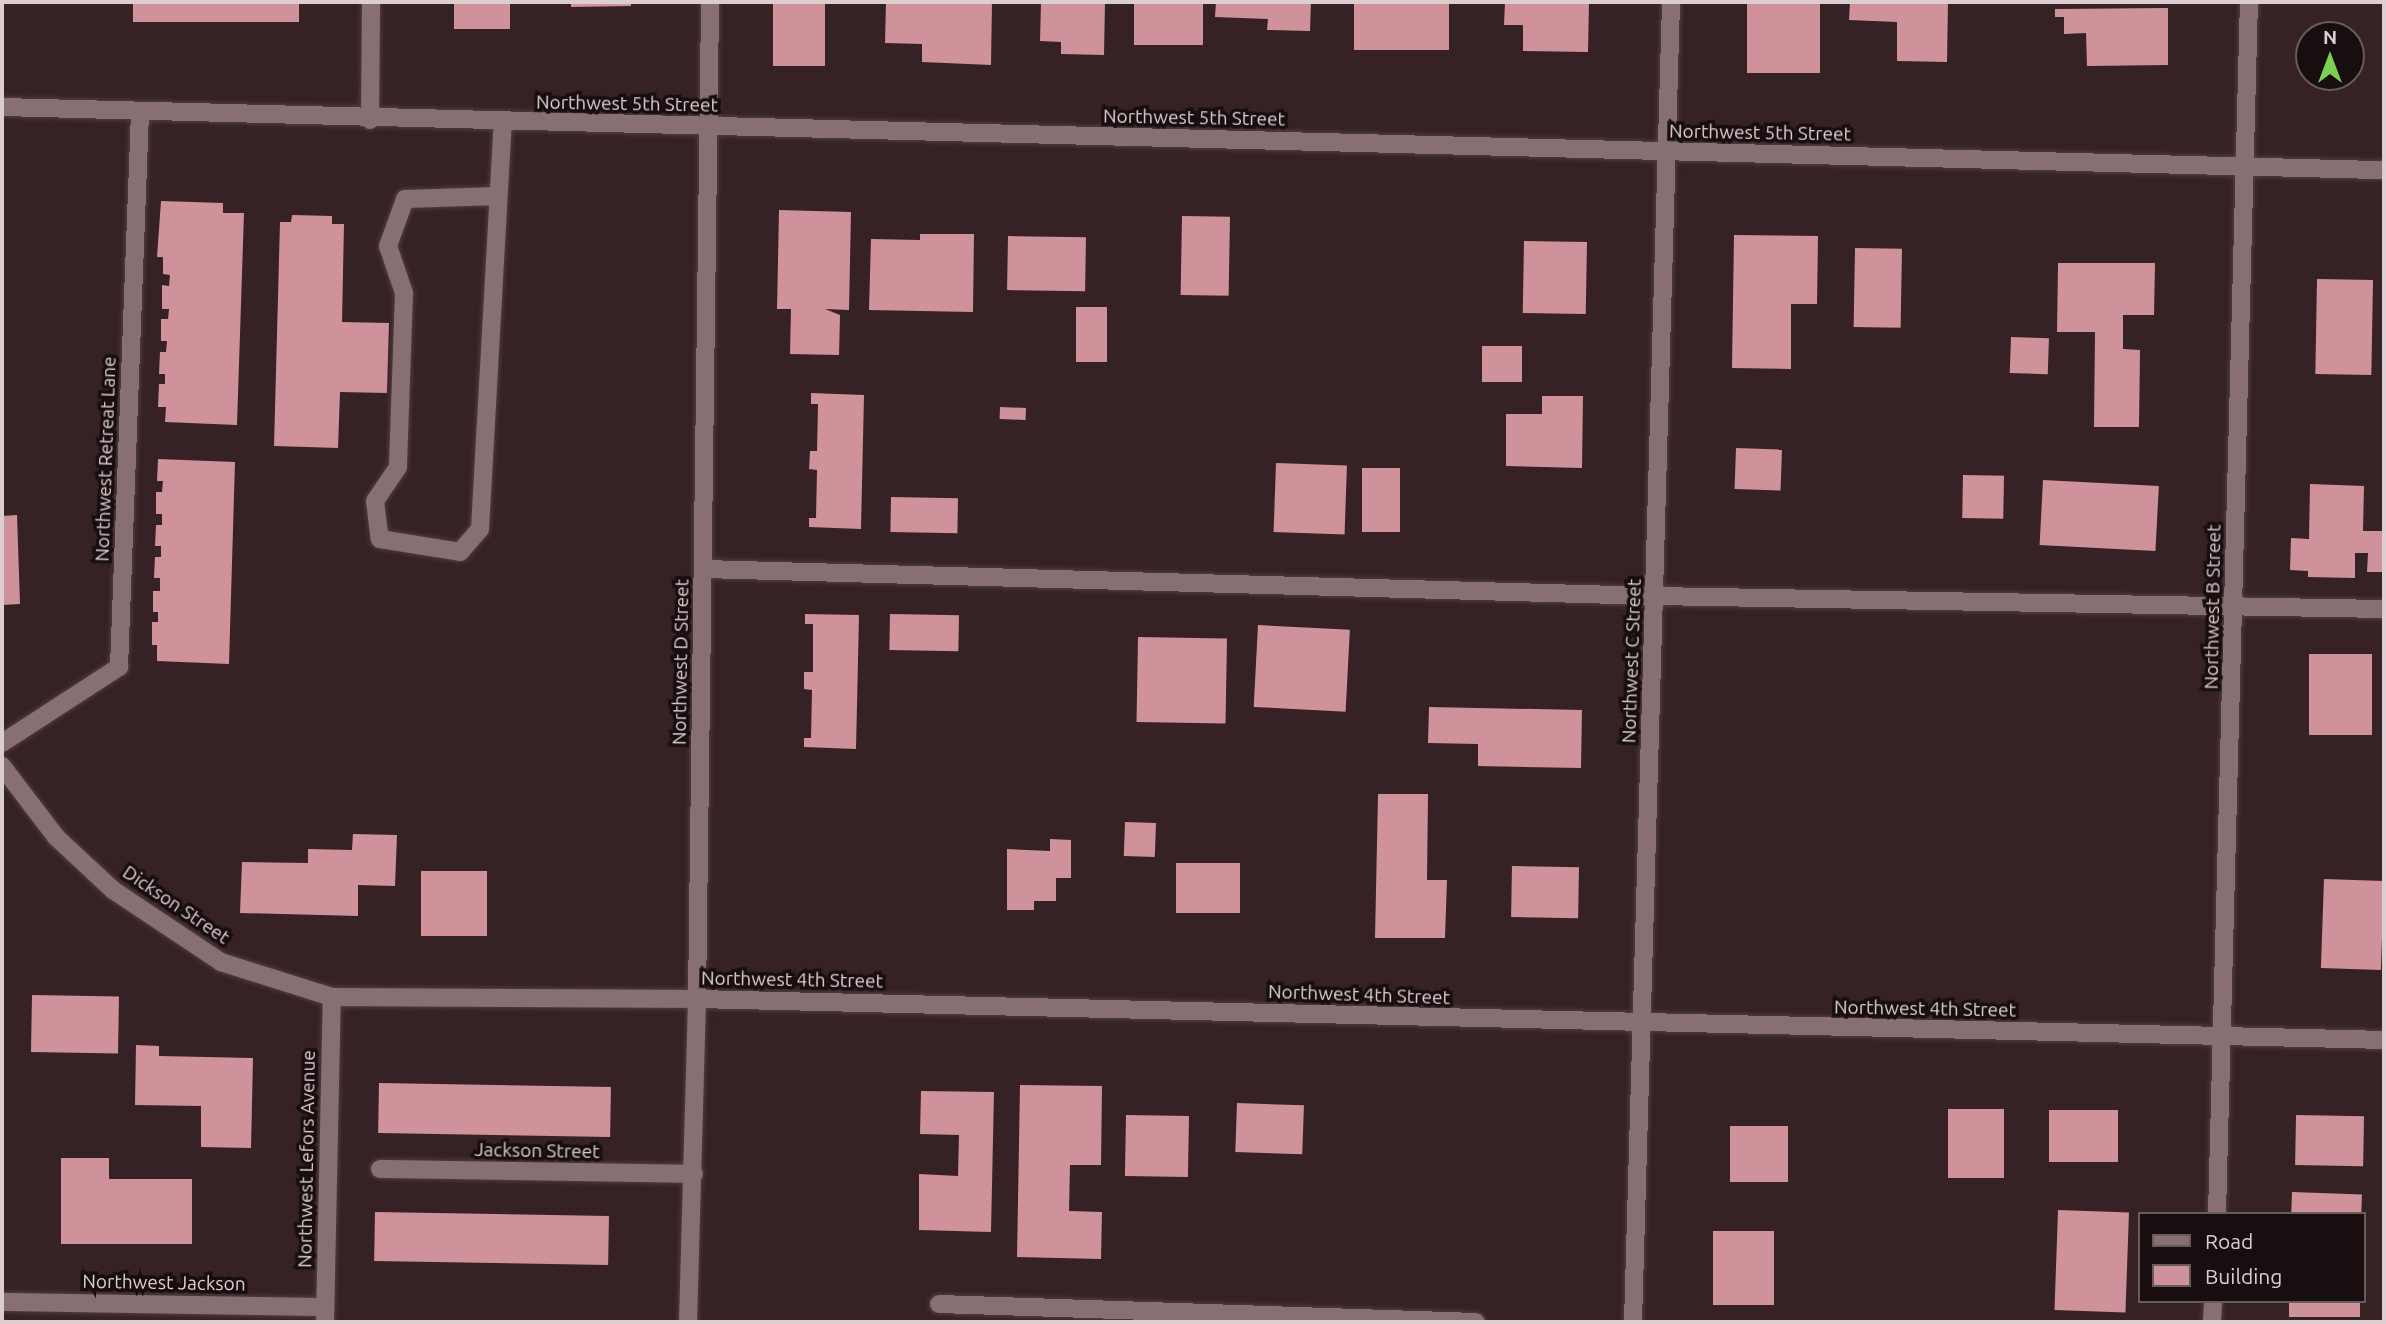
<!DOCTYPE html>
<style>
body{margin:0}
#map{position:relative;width:2386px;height:1324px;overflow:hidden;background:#362225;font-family:Ubuntu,sans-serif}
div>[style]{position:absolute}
.building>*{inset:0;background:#cf929a;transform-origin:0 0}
.roads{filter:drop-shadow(0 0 2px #4f3e40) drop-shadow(0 0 2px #4f3e40)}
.minor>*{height:18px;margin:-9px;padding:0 9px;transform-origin:9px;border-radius:9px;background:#886f72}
span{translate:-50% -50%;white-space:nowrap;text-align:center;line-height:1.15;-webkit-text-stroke:7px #180e10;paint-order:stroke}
.street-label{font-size:19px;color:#dcced0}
.frame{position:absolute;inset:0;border:4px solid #dcced0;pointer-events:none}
.legend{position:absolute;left:2138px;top:1212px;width:228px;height:91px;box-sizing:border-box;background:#180e10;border:2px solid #665b5d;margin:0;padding:9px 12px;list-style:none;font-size:21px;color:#dcced0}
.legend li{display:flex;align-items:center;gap:14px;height:35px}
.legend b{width:35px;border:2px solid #665b5d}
.north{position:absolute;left:2295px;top:21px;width:70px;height:70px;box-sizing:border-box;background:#180e10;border:2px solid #665b5d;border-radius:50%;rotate:0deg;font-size:19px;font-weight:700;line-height:28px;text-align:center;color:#dcced0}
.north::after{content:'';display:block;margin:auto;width:24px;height:32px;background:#7cd155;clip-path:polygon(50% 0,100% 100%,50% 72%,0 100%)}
</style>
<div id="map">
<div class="building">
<i style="left:133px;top:2px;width:166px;height:20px"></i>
<i style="left:454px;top:2px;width:56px;height:27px"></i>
<i style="clip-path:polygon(571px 2px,631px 2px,631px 6px,571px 7px)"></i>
<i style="left:773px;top:2px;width:52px;height:64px"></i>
<i style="clip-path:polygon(886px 2px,992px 2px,991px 65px,922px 62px,922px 44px,885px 43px)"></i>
<i style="clip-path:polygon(1041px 2px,1105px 2px,1104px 55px,1061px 54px,1061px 42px,1040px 41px)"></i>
<i style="left:1134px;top:2px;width:69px;height:43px"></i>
<i style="clip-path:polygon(1216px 2px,1311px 2px,1310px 31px,1267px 30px,1268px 19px,1215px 17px)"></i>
<i style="left:1354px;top:2px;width:95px;height:48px"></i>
<i style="clip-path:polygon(1505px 2px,1589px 2px,1588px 52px,1523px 51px,1523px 25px,1504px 25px)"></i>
<i style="left:1747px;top:2px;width:73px;height:71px"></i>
<i style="clip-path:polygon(1850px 2px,1948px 2px,1947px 62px,1897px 61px,1897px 22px,1849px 20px)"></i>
<i style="clip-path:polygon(2168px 8px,2168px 65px,2087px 66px,2086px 33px,2064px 34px,2064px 17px,2055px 17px,2055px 9px)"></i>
<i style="clip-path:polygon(161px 201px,223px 203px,223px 213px,244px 213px,237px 425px,165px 422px,166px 407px,158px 407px,159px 384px,165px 384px,165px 374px,159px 374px,160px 352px,166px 352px,167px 341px,161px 341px,161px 319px,168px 319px,169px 309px,162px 309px,162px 285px,169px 286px,170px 275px,163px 274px,163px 257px,157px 257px)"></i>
<i style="clip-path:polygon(779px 210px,851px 212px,849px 310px,825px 309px,840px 315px,839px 355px,790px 354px,791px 309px,777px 309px)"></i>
<i style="clip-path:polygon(292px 215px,332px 216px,332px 224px,344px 224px,342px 322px,389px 323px,387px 393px,340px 392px,338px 448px,274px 446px,280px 222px,291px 222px)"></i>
<i style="left:1182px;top:216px;width:48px;height:79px;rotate:1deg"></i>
<i style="clip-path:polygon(920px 234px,974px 234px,973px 312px,869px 310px,871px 239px,920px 240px)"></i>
<i style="clip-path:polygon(1734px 235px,1818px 236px,1817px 304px,1791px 304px,1791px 369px,1732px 368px)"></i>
<i style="left:1008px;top:236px;width:78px;height:54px;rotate:1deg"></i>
<i style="left:1524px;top:241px;width:63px;height:72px;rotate:1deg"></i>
<i style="left:1855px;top:248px;width:47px;height:79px;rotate:1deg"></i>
<i style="clip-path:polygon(2058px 263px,2155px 263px,2154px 315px,2123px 315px,2123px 349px,2140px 350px,2139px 427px,2094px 427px,2095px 332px,2057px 332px)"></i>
<i style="left:2317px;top:279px;width:56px;height:95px;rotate:1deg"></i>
<i style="left:1076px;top:307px;width:31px;height:55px"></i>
<i style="left:2011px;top:337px;width:38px;height:36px;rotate:2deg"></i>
<i style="left:1482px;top:346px;width:40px;height:36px"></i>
<i style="clip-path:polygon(811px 393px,864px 395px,861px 529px,809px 527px,809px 518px,816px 518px,817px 470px,809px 469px,810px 451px,817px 451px,818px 404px,811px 404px)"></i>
<i style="clip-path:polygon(1542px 396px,1583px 396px,1582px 468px,1506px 466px,1506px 414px,1542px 414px)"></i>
<i style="left:1000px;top:407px;width:26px;height:12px;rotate:2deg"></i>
<i style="left:1736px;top:448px;width:46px;height:41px;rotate:2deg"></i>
<i style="clip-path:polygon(158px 459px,235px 462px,229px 664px,157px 661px,157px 645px,152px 645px,152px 622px,158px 622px,158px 612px,153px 612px,153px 591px,160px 591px,160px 578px,154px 578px,155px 557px,161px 557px,161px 546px,155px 546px,156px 525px,162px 525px,162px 514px,156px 514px,156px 492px,162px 492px,163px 481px,157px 481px)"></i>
<i style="left:1276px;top:463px;width:71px;height:69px;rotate:2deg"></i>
<i style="left:1362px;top:468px;width:38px;height:64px"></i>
<i style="left:1963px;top:475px;width:41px;height:43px;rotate:1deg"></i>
<i style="left:2043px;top:480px;width:116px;height:65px;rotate:3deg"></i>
<i style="clip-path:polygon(2310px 484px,2364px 486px,2363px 531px,2384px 531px,2384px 572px,2367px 572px,2368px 553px,2355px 553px,2355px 578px,2308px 577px,2308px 571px,2290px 570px,2291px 538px,2309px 539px)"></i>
<i style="left:891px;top:497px;width:67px;height:35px;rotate:1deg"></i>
<i style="clip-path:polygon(17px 515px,20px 604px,2px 605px,2px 516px)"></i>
<i style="clip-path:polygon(805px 614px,859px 615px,856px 749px,804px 747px,804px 738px,811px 738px,812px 690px,804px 689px,804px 672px,813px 672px,813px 624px,805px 624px)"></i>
<i style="left:890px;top:614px;width:69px;height:36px;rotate:1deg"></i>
<i style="left:1258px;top:625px;width:92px;height:82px;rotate:3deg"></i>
<i style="left:1138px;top:637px;width:89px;height:85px;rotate:1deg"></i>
<i style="left:2309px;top:654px;width:63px;height:81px"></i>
<i style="clip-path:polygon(1429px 707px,1582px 710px,1581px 768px,1478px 766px,1478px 744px,1428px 743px)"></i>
<i style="clip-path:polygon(1378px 794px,1428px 794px,1427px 880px,1447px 880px,1445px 938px,1375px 938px)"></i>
<i style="left:1125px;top:822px;width:31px;height:34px;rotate:2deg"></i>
<i style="clip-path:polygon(353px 834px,397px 835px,395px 886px,358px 885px,358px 916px,240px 913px,242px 862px,308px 863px,308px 849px,352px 850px)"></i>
<i style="clip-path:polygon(1050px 839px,1071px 840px,1071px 878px,1056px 878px,1056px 901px,1034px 901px,1034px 910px,1007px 910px,1007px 849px,1050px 851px)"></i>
<i style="left:1176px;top:863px;width:64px;height:50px"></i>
<i style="left:1512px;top:866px;width:67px;height:51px;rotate:1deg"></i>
<i style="left:421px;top:871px;width:66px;height:65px"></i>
<i style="left:2324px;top:879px;width:60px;height:89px;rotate:2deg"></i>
<i style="left:32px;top:995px;width:87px;height:57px;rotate:1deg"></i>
<i style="clip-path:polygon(136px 1045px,159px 1046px,159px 1056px,253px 1058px,251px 1148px,201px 1147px,201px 1106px,135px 1105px)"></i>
<i style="left:379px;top:1083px;width:232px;height:50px;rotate:1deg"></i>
<i style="clip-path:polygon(1020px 1085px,1102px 1086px,1101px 1165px,1070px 1165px,1069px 1211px,1102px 1212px,1101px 1259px,1017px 1257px)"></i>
<i style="clip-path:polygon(921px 1091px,994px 1092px,991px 1232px,919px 1230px,919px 1174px,958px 1176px,959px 1135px,920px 1134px)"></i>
<i style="left:1237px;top:1103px;width:67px;height:49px;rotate:2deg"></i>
<i style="left:1948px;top:1109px;width:56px;height:69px"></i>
<i style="left:2049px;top:1110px;width:69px;height:52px"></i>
<i style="left:1126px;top:1115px;width:63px;height:61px;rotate:1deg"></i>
<i style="left:2296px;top:1115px;width:68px;height:50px;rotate:1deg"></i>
<i style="left:1730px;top:1126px;width:58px;height:56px"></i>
<i style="clip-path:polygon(61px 1158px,109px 1158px,109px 1179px,192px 1179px,192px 1244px,61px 1244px)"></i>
<i style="left:2292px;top:1192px;width:70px;height:22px;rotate:2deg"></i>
<i style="left:2058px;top:1210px;width:71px;height:100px;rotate:2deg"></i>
<i style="left:375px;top:1212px;width:234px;height:49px;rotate:1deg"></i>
<i style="left:1713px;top:1231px;width:61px;height:74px"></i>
<i style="left:2289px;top:1301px;width:71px;height:16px"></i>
</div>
<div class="roads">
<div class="minor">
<i style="left:2px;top:107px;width:2383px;rotate:1.52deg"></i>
<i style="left:370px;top:120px;width:118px;rotate:-89.5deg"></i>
<i style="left:498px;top:196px;width:93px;rotate:178.2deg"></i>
<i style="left:405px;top:199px;width:50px;rotate:109.9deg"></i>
<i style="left:388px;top:246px;width:50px;rotate:71.2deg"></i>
<i style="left:404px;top:293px;width:174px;rotate:92deg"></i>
<i style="left:398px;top:467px;width:41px;rotate:124.1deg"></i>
<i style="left:375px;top:501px;width:38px;rotate:83deg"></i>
<i style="left:380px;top:539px;width:81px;rotate:9.2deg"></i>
<i style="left:460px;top:552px;width:30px;rotate:-49deg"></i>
<i style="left:480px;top:529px;width:408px;rotate:-86.8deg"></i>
<i style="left:704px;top:569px;width:950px;rotate:1.63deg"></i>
<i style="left:1654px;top:596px;width:730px;rotate:1.02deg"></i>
<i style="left:2px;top:743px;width:140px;rotate:-33deg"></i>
<i style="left:119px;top:667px;width:555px;rotate:-87.83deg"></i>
<i style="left:2px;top:766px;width:89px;rotate:52.7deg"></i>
<i style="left:56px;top:837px;width:78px;rotate:42.9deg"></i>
<i style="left:113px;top:890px;width:130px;rotate:33.7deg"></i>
<i style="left:221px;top:962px;width:116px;rotate:17.5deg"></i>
<i style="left:332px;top:997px;width:365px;rotate:0.3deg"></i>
<i style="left:697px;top:999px;width:1687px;rotate:1.39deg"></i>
<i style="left:380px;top:1169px;width:314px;rotate:0.9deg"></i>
<i style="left:2217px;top:1214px;width:1212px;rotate:-88.49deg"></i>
<i style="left:2px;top:1302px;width:323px;rotate:0.9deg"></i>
<i style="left:939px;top:1304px;width:537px;rotate:1.92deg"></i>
<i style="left:325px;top:1322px;width:325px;rotate:-88.8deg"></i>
<i style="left:688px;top:1322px;width:323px;rotate:-88.4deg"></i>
<i style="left:697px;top:999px;width:997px;rotate:-89.25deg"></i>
<i style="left:1633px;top:1322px;width:1321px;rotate:-88.35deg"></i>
<i style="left:2212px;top:1322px;width:21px;rotate:-87deg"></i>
</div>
</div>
<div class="street-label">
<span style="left:627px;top:104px;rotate:1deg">Northwest 5th Street</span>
<span style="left:1194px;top:118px;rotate:1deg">Northwest 5th Street</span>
<span style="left:1760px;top:133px;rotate:1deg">Northwest 5th Street</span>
<span style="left:106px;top:459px;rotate:-88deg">Northwest Retreat Lane</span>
<span style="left:2213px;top:607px;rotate:-89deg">Northwest B Street</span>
<span style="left:1632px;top:661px;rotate:-88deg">Northwest C Street</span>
<span style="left:681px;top:662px;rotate:-89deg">Northwest D Street</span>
<span style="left:176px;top:905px;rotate:34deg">Dickson Street</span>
<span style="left:792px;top:980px;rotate:1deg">Northwest 4th Street</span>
<span style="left:1359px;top:995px;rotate:2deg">Northwest 4th Street</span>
<span style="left:1925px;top:1009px;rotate:1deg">Northwest 4th Street</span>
<span style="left:537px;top:1151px;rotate:1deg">Jackson Street</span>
<span style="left:307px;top:1159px;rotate:-89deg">Northwest Lefors Avenue</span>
<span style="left:164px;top:1283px;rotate:1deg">Northwest Jackson</span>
</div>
<div class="frame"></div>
<ul class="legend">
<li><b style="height:9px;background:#886f72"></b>Road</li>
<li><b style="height:19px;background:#cf929a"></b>Building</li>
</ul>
<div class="north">N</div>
</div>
